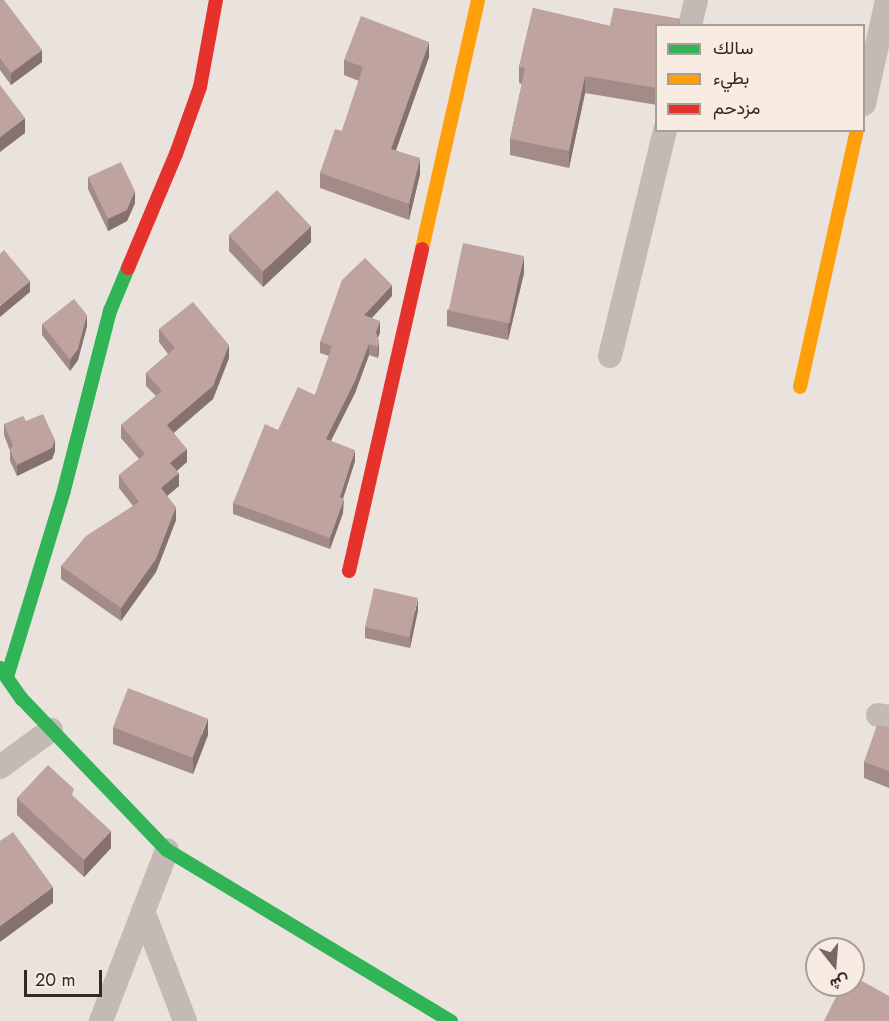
<!DOCTYPE html>
<meta charset="utf-8">
<style>
body{margin:0}
#map{position:relative;width:889px;height:1021px;overflow:hidden;background:#eae2dc;font-family:Jost,Vazirmatn,sans-serif}
div>[style]{position:absolute}
.street>*{height:24px;margin:-12px;padding:0 12px;transform-origin:12px;border-radius:12px;background:#c3bab6}
.fast>*{height:14px;margin:-7px;padding:0 7px;transform-origin:7px;border-radius:7px;background:#30b455}
.slow>*{height:14px;margin:-7px;padding:0 7px;transform-origin:7px;border-radius:7px;background:#ff9f0a}
.jam>*{height:14px;margin:-7px;padding:0 7px;transform-origin:7px;border-radius:7px;background:#e5322d}
.wall>*{inset:0;background:#a38c88}
.shaded-wall>*{inset:0;background:#85726f}
.building>*{inset:0;background:#bea39e;transform-origin:0 0}
span{translate:-50% -50%;white-space:nowrap;text-align:center;line-height:1.15;-webkit-text-stroke:5px #f8ece2;paint-order:stroke}
.legend{position:absolute;left:655px;top:24px;width:210px;height:108px;box-sizing:border-box;background:#f8ece2;border:2px solid #a99e96;margin:0;padding:8px 10px;list-style:none;font-size:18px;color:#332825}
.legend li{display:flex;align-items:center;gap:12px;height:30px}
.legend b{width:30px;border:2px solid #a99e96}
.north{position:absolute;left:805px;top:937px;width:60px;height:60px;box-sizing:border-box;background:#f8ece2;border:2px solid #a99e96;border-radius:50%;rotate:163deg;font-size:16px;font-weight:700;line-height:24px;text-align:center;color:#332825}
.north::after{content:'';display:block;margin:auto;width:21px;height:27px;background:#736965;clip-path:polygon(50% 0,100% 100%,50% 72%,0 100%)}
.scale{position:absolute;left:24px;top:970px;width:78px;height:27px;box-sizing:border-box;border:3px solid #332825;border-top:0;padding-left:8px;font-size:18px;line-height:21px;white-space:nowrap;color:#332825;-webkit-text-stroke:4px #f8ece2;paint-order:stroke}
</style>
<div id="map">
<div class="street">
<i style="left:690px;top:26px;width:27px;rotate:-77deg"></i>
<i style="left:864px;top:104px;width:107px;rotate:-77.5deg"></i>
<i style="left:610px;top:356px;width:233px;rotate:-76.3deg"></i>
<i style="left:878px;top:715px;width:11px;rotate:10deg"></i>
<i style="left:0;top:767px;width:63px;rotate:-36deg"></i>
<i style="left:143px;top:911px;width:118px;rotate:69.1deg"></i>
<i style="left:101px;top:1021px;width:183px;rotate:-68.9deg"></i>
</div>
<div class="fast">
<i style="left:0;top:668px;width:38px;rotate:55deg"></i>
<i style="left:22px;top:699px;width:209px;rotate:46.2deg"></i>
<i style="left:167px;top:850px;width:332px;rotate:31.1deg"></i>
<i style="left:7px;top:677px;width:195px;rotate:-73deg"></i>
<i style="left:64px;top:490px;width:185px;rotate:-75.6deg"></i>
<i style="left:110px;top:311px;width:47px;rotate:-67.3deg"></i>
</div>
<div class="slow">
<i style="left:422px;top:249px;width:255px;rotate:-77.3deg"></i>
<i style="left:800px;top:387px;width:263px;rotate:-77.5deg"></i>
</div>
<div class="jam">
<i style="left:128px;top:268px;width:124px;rotate:-67.2deg"></i>
<i style="left:176px;top:154px;width:71px;rotate:-70.3deg"></i>
<i style="left:200px;top:87px;width:88px;rotate:-79.6deg"></i>
<i style="left:349px;top:571px;width:330px;rotate:-77.2deg"></i>
</div>
<div class="wall">
<i style="clip-path:polygon(0 0,42px 62px,11px 85px,0 70px)"></i>
<i style="clip-path:polygon(533px 8px,610px 26px,614px 8px,680px 19px,680px 26px,657px 26px,657px 105px,585px 93px,569px 168px,510px 155px,510px 139px,522px 84px,519px 83px,519px 67px)"></i>
<i style="clip-path:polygon(429px 57px,396px 150px,420px 174px,409px 220px,320px 188px,320px 173px,342px 131px,359px 81px,344px 75px,344px 60px)"></i>
<i style="clip-path:polygon(88px 177px,135px 203px,127px 221px,108px 231px,88px 189px)"></i>
<i style="clip-path:polygon(229px 235px,311px 242px,263px 287px,229px 251px)"></i>
<i style="clip-path:polygon(524px 273px,508px 340px,447px 326px,447px 310px)"></i>
<i style="clip-path:polygon(392px 296px,372px 318px,380px 332px,378px 338px,379px 352px,378px 358px,369px 355px,355px 393px,331px 441px,355px 461px,343px 498px,343px 513px,330px 549px,233px 514px,233px 503px,278px 430px,315px 395px,329px 356px,320px 353px,320px 342px)"></i>
<i style="clip-path:polygon(42px 324px,87px 326px,78px 360px,70px 371px,42px 335px)"></i>
<i style="clip-path:polygon(159px 329px,229px 358px,213px 399px,174px 433px,187px 462px,177px 471px,179px 486px,167px 496px,176px 520px,156px 572px,121px 621px,61px 579px,61px 566px,133px 506px,119px 488px,119px 475px,139px 459px,121px 438px,121px 425px,156px 396px,146px 386px,146px 373px,168px 354px,159px 342px)"></i>
<i style="clip-path:polygon(26px 421px,55px 451px,52px 459px,17px 476px,10px 461px,10px 451px,4px 435px,4px 424px)"></i>
<i style="clip-path:polygon(418px 610px,410px 648px,365px 638px,365px 627px)"></i>
<i style="clip-path:polygon(113px 727px,208px 735px,193px 774px,113px 744px)"></i>
<i style="clip-path:polygon(889px 727px,889px 788px,864px 778px,864px 762px)"></i>
<i style="clip-path:polygon(74px 797px,111px 848px,84px 877px,17px 815px,17px 798px)"></i>
</div>
<div class="shaded-wall">
<i style="clip-path:polygon(429px 42px,429px 57px,391px 164px,391px 149px)"></i>
<i style="clip-path:polygon(42px 50px,42px 62px,11px 85px,11px 73px)"></i>
<i style="clip-path:polygon(585px 76px,585px 93px,569px 168px,569px 151px)"></i>
<i style="clip-path:polygon(25px 118px,25px 133px,0 152px,0 137px)"></i>
<i style="clip-path:polygon(420px 158px,420px 174px,409px 220px,409px 204px)"></i>
<i style="clip-path:polygon(135px 191px,135px 203px,127px 221px,108px 231px,108px 219px)"></i>
<i style="clip-path:polygon(311px 226px,311px 242px,263px 287px,263px 271px)"></i>
<i style="clip-path:polygon(524px 256px,524px 273px,508px 340px,508px 324px)"></i>
<i style="clip-path:polygon(30px 281px,30px 292px,0 317px,0 306px)"></i>
<i style="clip-path:polygon(392px 285px,392px 296px,364px 326px,364px 315px)"></i>
<i style="clip-path:polygon(87px 315px,87px 326px,78px 360px,70px 371px,70px 360px)"></i>
<i style="clip-path:polygon(380px 321px,380px 332px,376px 343px,376px 332px)"></i>
<i style="clip-path:polygon(379px 341px,379px 352px,378px 358px,378px 347px)"></i>
<i style="clip-path:polygon(369px 344px,369px 355px,355px 393px,326px 450px,326px 439px)"></i>
<i style="clip-path:polygon(229px 345px,229px 358px,213px 399px,167px 438px,167px 425px)"></i>
<i style="clip-path:polygon(55px 440px,55px 451px,52px 459px,17px 476px,17px 465px)"></i>
<i style="clip-path:polygon(187px 449px,187px 462px,170px 476px,170px 463px)"></i>
<i style="clip-path:polygon(355px 450px,355px 461px,340px 508px,340px 497px)"></i>
<i style="clip-path:polygon(179px 473px,179px 486px,161px 501px,161px 488px)"></i>
<i style="clip-path:polygon(344px 499px,343px 513px,330px 549px,330px 538px)"></i>
<i style="clip-path:polygon(176px 507px,176px 520px,156px 572px,121px 621px,121px 608px)"></i>
<i style="clip-path:polygon(418px 598px,418px 610px,410px 648px,410px 637px)"></i>
<i style="clip-path:polygon(208px 718px,208px 735px,193px 774px,193px 758px)"></i>
<i style="clip-path:polygon(111px 831px,111px 848px,84px 877px,84px 860px)"></i>
<i style="clip-path:polygon(53px 887px,53px 903px,0 942px,0 926px)"></i>
</div>
<div class="building">
<i style="clip-path:polygon(0 0,4px 0,42px 50px,11px 73px,0 58px)"></i>
<i style="clip-path:polygon(533px 8px,610px 26px,614px 8px,680px 19px,679px 26px,657px 26px,657px 88px,585px 76px,569px 151px,510px 139px,525px 68px,519px 67px)"></i>
<i style="clip-path:polygon(361px 16px,429px 42px,391px 149px,420px 158px,409px 204px,320px 173px,335px 129px,342px 131px,363px 67px,344px 60px)"></i>
<i style="clip-path:polygon(0 85px,25px 118px,0 137px)"></i>
<i style="clip-path:polygon(121px 162px,135px 191px,127px 210px,108px 219px,88px 177px)"></i>
<i style="left:277px;top:190px;width:50px;height:66px;rotate:47deg"></i>
<i style="left:463px;top:243px;width:62px;height:69px;rotate:12deg"></i>
<i style="clip-path:polygon(4px 250px,30px 281px,0 306px,0 254px)"></i>
<i style="clip-path:polygon(365px 258px,392px 285px,364px 315px,380px 321px,376px 332px,379px 341px,378px 347px,369px 344px,355px 381px,326px 439px,355px 450px,340px 497px,344px 499px,343px 502px,330px 538px,233px 503px,265px 424px,278px 430px,298px 387px,315px 395px,332px 346px,320px 342px,342px 280px)"></i>
<i style="clip-path:polygon(74px 299px,87px 315px,78px 349px,70px 360px,42px 324px)"></i>
<i style="clip-path:polygon(193px 302px,229px 345px,213px 386px,167px 425px,187px 449px,170px 463px,179px 473px,161px 488px,176px 507px,156px 559px,121px 608px,61px 566px,86px 536px,139px 502px,119px 475px,145px 454px,121px 425px,162px 391px,146px 373px,175px 348px,159px 329px)"></i>
<i style="clip-path:polygon(43px 414px,55px 440px,52px 448px,17px 465px,10px 450px,13px 445px,4px 424px,23px 416px,26px 421px)"></i>
<i style="left:374px;top:588px;width:45px;height:40px;rotate:13deg"></i>
<i style="left:128px;top:688px;width:85px;height:42px;rotate:21deg"></i>
<i style="clip-path:polygon(877px 725px,889px 727px,889px 771px,864px 762px)"></i>
<i style="clip-path:polygon(48px 765px,74px 789px,72px 795px,111px 831px,84px 860px,17px 798px)"></i>
<i style="clip-path:polygon(13px 832px,53px 887px,0 926px,0 841px)"></i>
<i style="clip-path:polygon(853px 976px,889px 996px,889px 1021px,824px 1021px,842px 985px,853px 985px)"></i>
</div>
<ul class="legend">
<li><b style="height:8px;background:#30b455"></b>سالك</li>
<li><b style="height:8px;background:#ff9f0a"></b>بطيء</li>
<li><b style="height:8px;background:#e5322d"></b>مزدحم</li>
</ul>
<div class="north">ش</div>
<div class="scale">20 m</div>
</div>
